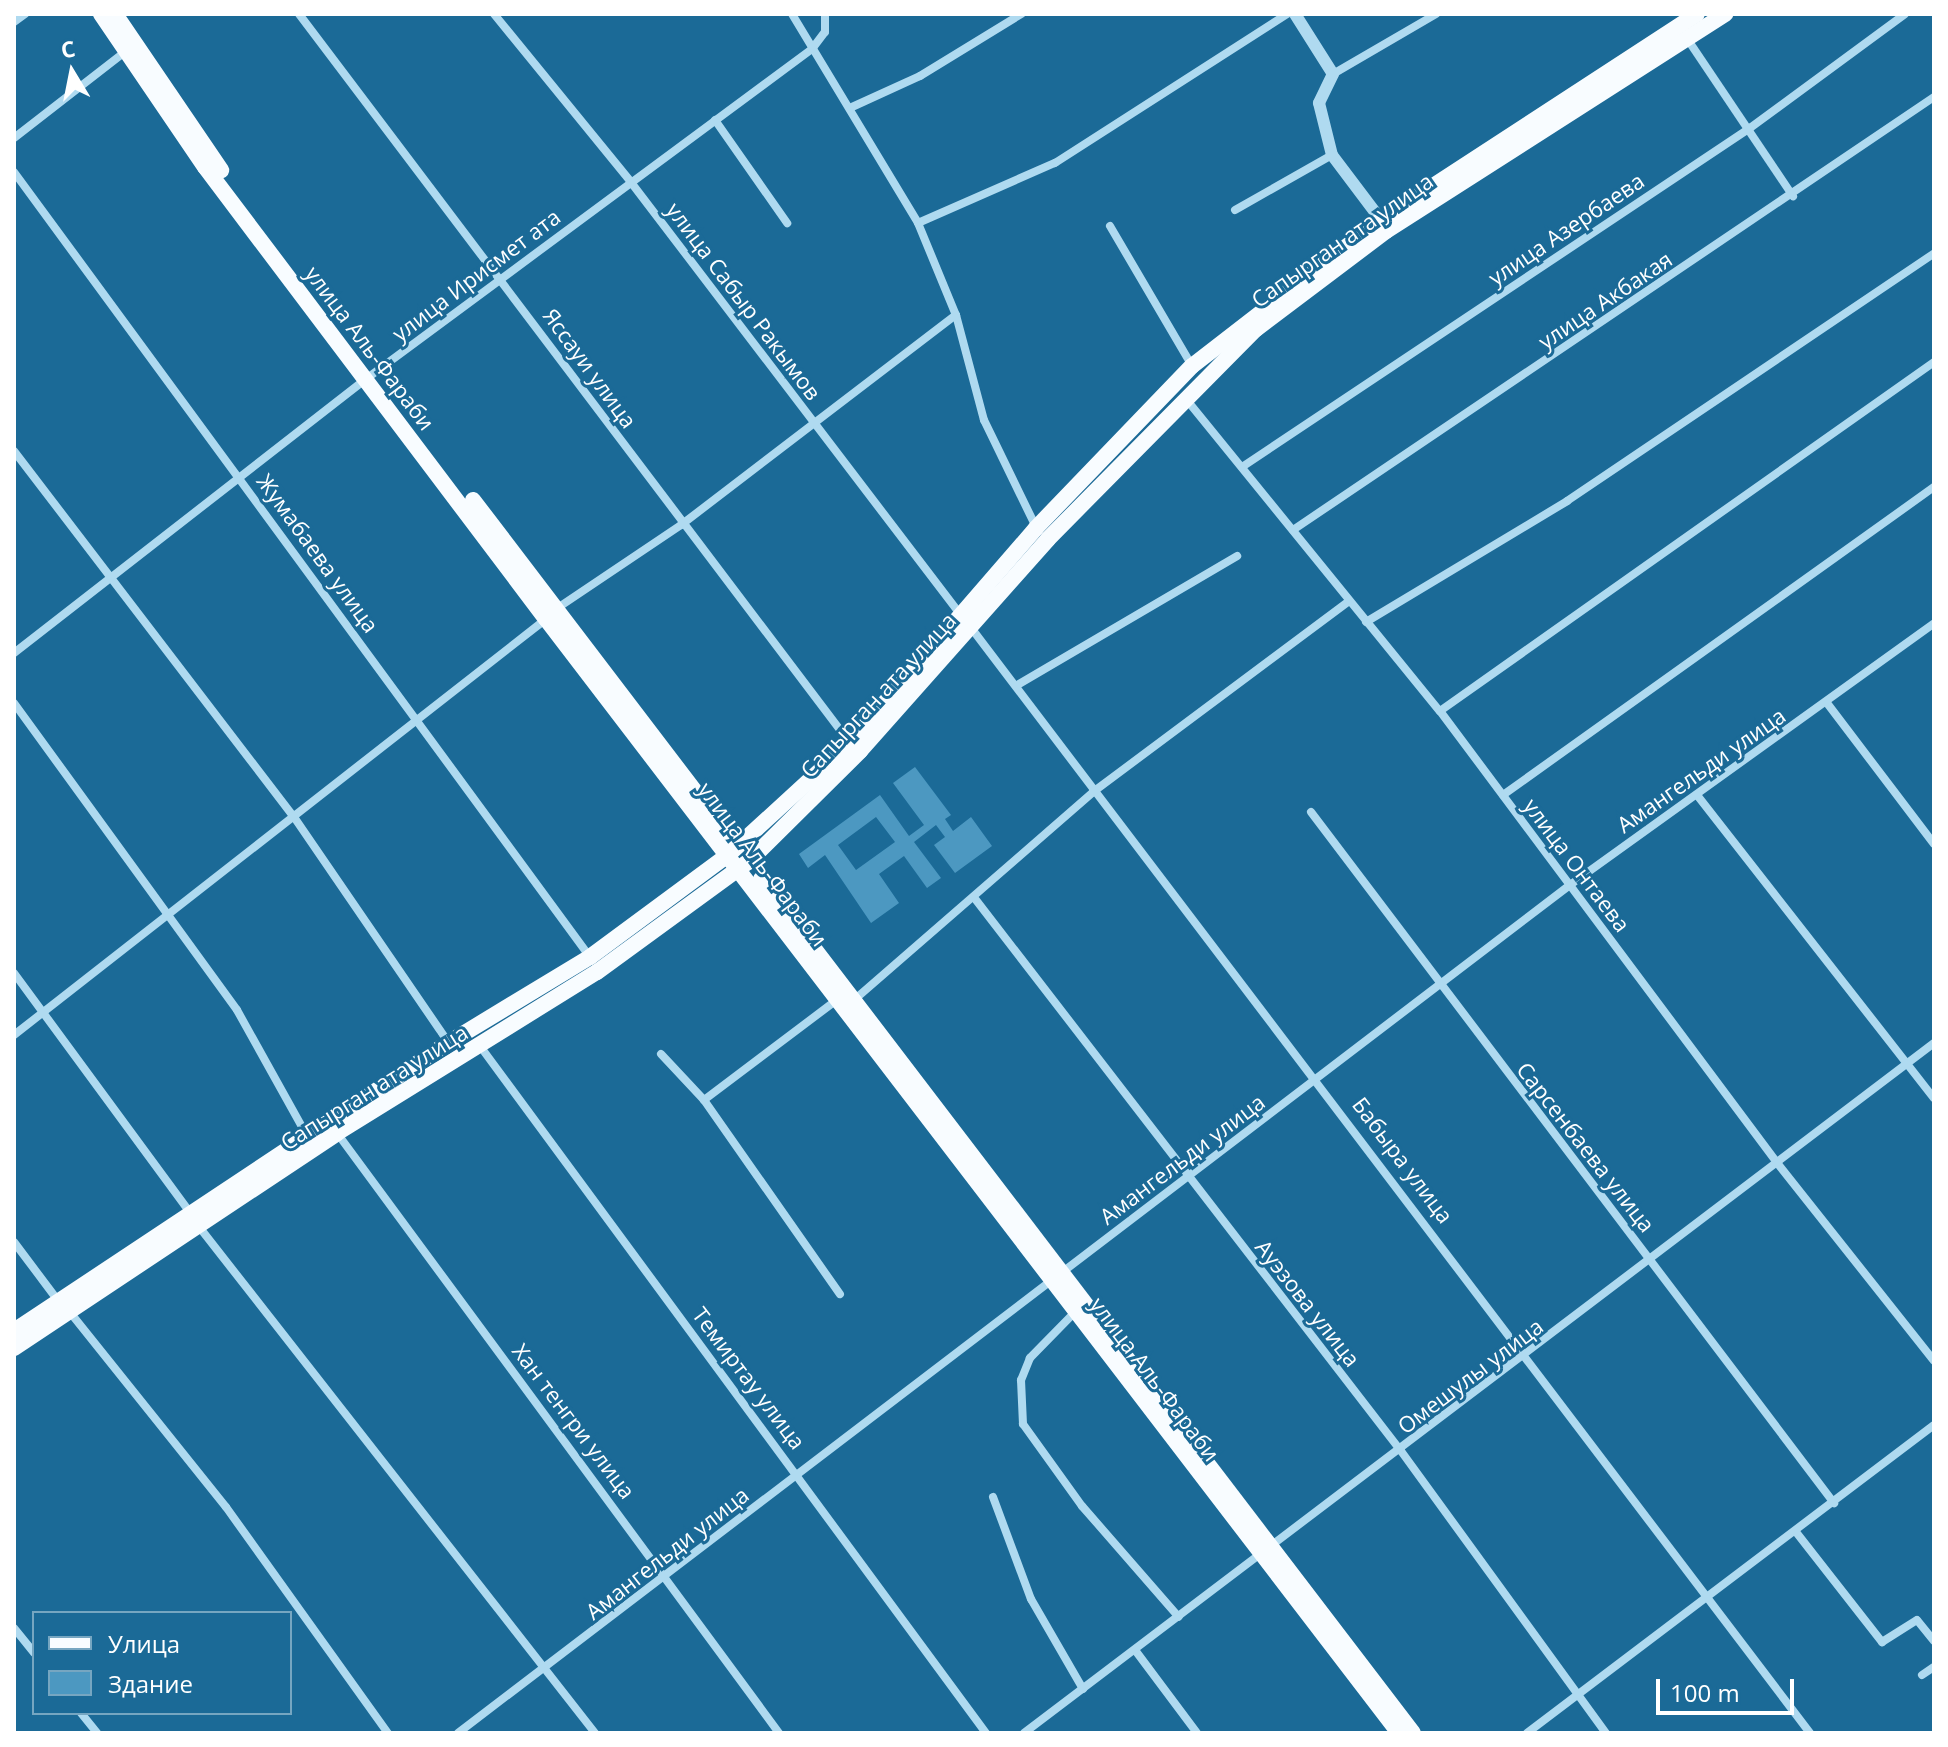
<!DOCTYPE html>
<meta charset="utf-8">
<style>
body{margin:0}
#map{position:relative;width:1948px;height:1747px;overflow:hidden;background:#1b6a97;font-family:"Open Sans",sans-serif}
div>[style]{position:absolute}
.building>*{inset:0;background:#4c98c1}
.minor>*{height:8px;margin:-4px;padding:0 4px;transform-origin:4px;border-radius:4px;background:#afdaf0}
.tertiary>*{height:12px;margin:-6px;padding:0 6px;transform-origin:6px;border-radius:6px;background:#afdaf0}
.primary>*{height:16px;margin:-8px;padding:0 8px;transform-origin:8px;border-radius:8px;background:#f8fcff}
span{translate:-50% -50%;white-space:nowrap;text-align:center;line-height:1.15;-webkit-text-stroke:6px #1b6a97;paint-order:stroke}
.street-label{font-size:22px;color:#fff}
.frame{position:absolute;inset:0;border:16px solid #fff;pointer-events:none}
.legend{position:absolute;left:32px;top:1611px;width:260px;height:104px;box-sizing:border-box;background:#1b6a97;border:2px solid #76a6c1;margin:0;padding:10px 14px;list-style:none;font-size:24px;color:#fff}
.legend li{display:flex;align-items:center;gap:16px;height:40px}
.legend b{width:40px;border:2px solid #76a6c1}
.north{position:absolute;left:32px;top:32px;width:80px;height:80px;-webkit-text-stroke:6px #1b6a97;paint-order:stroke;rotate:350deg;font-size:22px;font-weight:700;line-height:32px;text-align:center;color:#fff}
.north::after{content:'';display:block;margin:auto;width:28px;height:36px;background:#fff;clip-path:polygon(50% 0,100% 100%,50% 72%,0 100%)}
.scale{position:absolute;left:1656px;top:1679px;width:138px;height:36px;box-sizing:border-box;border:4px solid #fff;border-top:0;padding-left:10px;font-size:24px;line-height:28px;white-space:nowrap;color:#fff;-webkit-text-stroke:6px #1b6a97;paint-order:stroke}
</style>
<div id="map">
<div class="building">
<i style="clip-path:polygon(evenodd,915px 767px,951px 815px,945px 819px,953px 831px,971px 817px,992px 846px,955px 873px,934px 845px,945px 837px,936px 825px,914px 842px,941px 878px,927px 888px,904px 856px,879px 874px,899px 903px,871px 923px,825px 855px,808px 868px,799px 854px,880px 795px,909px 836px,924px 825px,893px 783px,915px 767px,876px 817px,895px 842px,856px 870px,838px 845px,876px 817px)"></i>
</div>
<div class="minor">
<i style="left:299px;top:14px;width:914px;rotate:52.92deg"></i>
<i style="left:494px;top:14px;width:215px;rotate:50.8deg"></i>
<i style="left:630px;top:181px;width:544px;rotate:52.69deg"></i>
<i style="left:792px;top:14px;width:244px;rotate:58.9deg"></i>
<i style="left:918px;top:223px;width:100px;rotate:67.6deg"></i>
<i style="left:956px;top:315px;width:109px;rotate:75.1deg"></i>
<i style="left:984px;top:420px;width:119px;rotate:64.1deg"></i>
<i style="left:14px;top:22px;width:14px;rotate:-36deg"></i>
<i style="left:1686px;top:37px;width:192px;rotate:56.1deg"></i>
<i style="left:1333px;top:74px;width:119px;rotate:-30.2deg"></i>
<i style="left:852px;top:107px;width:75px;rotate:-24.5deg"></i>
<i style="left:920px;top:76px;width:119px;rotate:-31.5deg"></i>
<i style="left:715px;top:120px;width:126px;rotate:55deg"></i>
<i style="left:14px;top:138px;width:140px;rotate:-37.8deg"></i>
<i style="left:14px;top:172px;width:974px;rotate:53.73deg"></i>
<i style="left:1235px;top:210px;width:112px;rotate:-29.6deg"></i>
<i style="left:918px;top:223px;width:150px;rotate:-23.7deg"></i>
<i style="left:1055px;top:163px;width:276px;rotate:-32.7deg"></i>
<i style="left:1110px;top:226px;width:162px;rotate:59.6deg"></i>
<i style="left:1186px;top:399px;width:402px;rotate:50.9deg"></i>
<i style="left:1440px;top:711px;width:565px;rotate:53.27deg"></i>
<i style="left:1778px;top:1164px;width:251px;rotate:51.6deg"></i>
<i style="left:14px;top:451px;width:461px;rotate:52.6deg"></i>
<i style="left:294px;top:817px;width:273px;rotate:55.6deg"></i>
<i style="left:1242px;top:467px;width:611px;rotate:-33.72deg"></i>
<i style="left:1750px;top:128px;width:192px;rotate:-36.3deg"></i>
<i style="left:1293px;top:530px;width:774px;rotate:-34.04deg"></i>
<i style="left:556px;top:609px;width:151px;rotate:-33.9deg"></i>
<i style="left:681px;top:525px;width:346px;rotate:-37.4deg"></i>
<i style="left:1366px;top:622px;width:235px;rotate:-31deg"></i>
<i style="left:1567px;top:501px;width:443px;rotate:-34deg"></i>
<i style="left:969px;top:625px;width:1391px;rotate:52.8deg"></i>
<i style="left:14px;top:653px;width:446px;rotate:-37.9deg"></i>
<i style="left:366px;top:379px;width:555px;rotate:-36.5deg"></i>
<i style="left:812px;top:49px;width:21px;rotate:-53deg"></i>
<i style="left:825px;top:32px;width:18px;rotate:-90deg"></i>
<i style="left:1019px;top:684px;width:253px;rotate:-30.4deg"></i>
<i style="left:14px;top:703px;width:379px;rotate:54deg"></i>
<i style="left:237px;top:1010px;width:144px;rotate:60.9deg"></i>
<i style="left:1827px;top:703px;width:177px;rotate:52.8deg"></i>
<i style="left:1440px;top:711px;width:605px;rotate:-35.24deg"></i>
<i style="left:1503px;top:795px;width:530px;rotate:-35.55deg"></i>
<i style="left:1697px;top:795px;width:385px;rotate:52deg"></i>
<i style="left:1311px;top:812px;width:867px;rotate:52.88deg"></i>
<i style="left:976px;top:900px;width:696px;rotate:52.36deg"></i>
<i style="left:1401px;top:1451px;width:349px;rotate:54deg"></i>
<i style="left:14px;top:973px;width:299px;rotate:53.7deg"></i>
<i style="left:838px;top:999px;width:168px;rotate:143deg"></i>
<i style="left:704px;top:1100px;width:237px;rotate:55deg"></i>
<i style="left:854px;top:1000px;width:317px;rotate:-41deg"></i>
<i style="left:1093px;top:792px;width:317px;rotate:-36.7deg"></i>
<i style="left:14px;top:1035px;width:675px;rotate:-38.02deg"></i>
<i style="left:480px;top:1046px;width:853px;rotate:53.63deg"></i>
<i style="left:661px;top:1054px;width:63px;rotate:46.9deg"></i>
<i style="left:337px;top:1133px;width:745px;rotate:53.62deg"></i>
<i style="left:200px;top:1228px;width:641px;rotate:51.97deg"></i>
<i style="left:14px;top:1242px;width:75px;rotate:53.1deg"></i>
<i style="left:69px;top:1311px;width:251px;rotate:51.3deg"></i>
<i style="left:226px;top:1507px;width:278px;rotate:54.4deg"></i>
<i style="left:1076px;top:1311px;width:66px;rotate:134.4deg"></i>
<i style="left:1030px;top:1358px;width:24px;rotate:112deg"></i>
<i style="left:1021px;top:1380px;width:44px;rotate:87.4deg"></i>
<i style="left:1023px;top:1424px;width:101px;rotate:54.3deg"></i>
<i style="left:1082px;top:1506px;width:147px;rotate:48.9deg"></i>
<i style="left:993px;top:1497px;width:109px;rotate:69.6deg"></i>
<i style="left:1031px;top:1599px;width:104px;rotate:60deg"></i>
<i style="left:1796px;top:1532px;width:140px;rotate:52deg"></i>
<i style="left:1882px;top:1642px;width:41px;rotate:-32.2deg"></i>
<i style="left:1917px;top:1620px;width:27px;rotate:51deg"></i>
<i style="left:14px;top:1628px;width:32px;rotate:51deg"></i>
<i style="left:1135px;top:1650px;width:104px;rotate:53.2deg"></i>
<i style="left:1922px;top:1675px;width:14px;rotate:-34deg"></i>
<i style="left:81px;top:1713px;width:26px;rotate:51deg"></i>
<i style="left:458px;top:1733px;width:1398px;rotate:-37.33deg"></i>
<i style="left:1570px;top:885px;width:448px;rotate:-35.7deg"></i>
<i style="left:1024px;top:1733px;width:1142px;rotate:-37.17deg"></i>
<i style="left:1527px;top:1733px;width:510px;rotate:-37.12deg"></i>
</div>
<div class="tertiary">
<i style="left:1295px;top:14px;width:71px;rotate:57.7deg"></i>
<i style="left:1333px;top:74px;width:32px;rotate:116deg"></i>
<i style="left:1319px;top:103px;width:54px;rotate:76deg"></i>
<i style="left:1332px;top:155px;width:81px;rotate:53deg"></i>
</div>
<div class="primary">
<i style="left:101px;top:14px;width:185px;rotate:55.8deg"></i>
<i style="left:205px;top:167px;width:566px;rotate:52.97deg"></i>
<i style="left:546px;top:619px;width:1403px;rotate:52.56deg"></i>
<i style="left:115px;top:14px;width:189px;rotate:55.8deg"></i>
<i style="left:473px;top:500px;width:417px;rotate:52.7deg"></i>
<i style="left:761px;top:879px;width:1074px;rotate:52.64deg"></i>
<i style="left:14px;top:1331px;width:521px;rotate:-33.57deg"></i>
<i style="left:448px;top:1043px;width:166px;rotate:-31.2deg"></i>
<i style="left:590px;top:957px;width:173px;rotate:-36.5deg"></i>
<i style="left:729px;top:854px;width:164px;rotate:-42.5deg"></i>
<i style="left:850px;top:743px;width:284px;rotate:-49.1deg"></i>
<i style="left:1036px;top:528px;width:225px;rotate:-46.1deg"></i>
<i style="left:1192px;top:366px;width:239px;rotate:-37.7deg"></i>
<i style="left:1381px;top:220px;width:377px;rotate:-33.1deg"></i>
<i style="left:14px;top:1348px;width:388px;rotate:-33.6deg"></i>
<i style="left:337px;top:1133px;width:306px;rotate:-31.8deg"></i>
<i style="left:597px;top:972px;width:187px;rotate:-36.1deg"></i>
<i style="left:748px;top:862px;width:158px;rotate:-44.7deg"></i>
<i style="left:860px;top:751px;width:283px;rotate:-48.4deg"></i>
<i style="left:1048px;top:539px;width:296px;rotate:-45.3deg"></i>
<i style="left:1256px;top:329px;width:163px;rotate:-37deg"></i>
<i style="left:1386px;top:231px;width:403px;rotate:-32.6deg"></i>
</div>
<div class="street-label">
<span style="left:1566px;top:229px;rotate:-34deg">улица Азербаева</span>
<span style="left:1342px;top:240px;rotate:-35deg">Сапырган ата улица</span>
<span style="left:476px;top:275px;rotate:-37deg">улица Ирисмет ата</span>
<span style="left:1605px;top:300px;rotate:-34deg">улица Акбакая</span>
<span style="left:744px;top:301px;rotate:53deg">улица Сабыр Ракымов</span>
<span style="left:370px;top:348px;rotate:53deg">улица Аль-Фараби</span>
<span style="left:590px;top:368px;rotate:54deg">Яссауи улица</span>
<span style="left:318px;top:553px;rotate:54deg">Жумабаева улица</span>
<span style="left:878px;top:695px;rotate:-47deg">Сапырган ата улица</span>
<span style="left:1701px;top:770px;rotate:-35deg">Амангельди улица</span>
<span style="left:763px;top:864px;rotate:53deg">улица Аль-Фараби</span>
<span style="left:1577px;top:865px;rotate:53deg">улица Онтаева</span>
<span style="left:374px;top:1087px;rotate:-32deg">Сапырган ата улица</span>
<span style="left:1586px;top:1147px;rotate:52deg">Сарсенбаева улица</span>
<span style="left:1182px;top:1159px;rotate:-37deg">Амангельди улица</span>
<span style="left:1403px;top:1160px;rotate:53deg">Бабыра улица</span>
<span style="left:1308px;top:1303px;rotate:52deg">Ауэзова улица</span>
<span style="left:1470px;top:1376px;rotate:-37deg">Омешулы улица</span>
<span style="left:749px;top:1378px;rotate:53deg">Темиртау улица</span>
<span style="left:1155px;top:1379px;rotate:53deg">улица Аль-Фараби</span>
<span style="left:574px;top:1421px;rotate:53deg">Хан тенгри улица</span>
<span style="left:667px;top:1553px;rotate:-38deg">Амангельди улица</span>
</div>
<div class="frame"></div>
<ul class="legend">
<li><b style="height:10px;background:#f8fcff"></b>Улица</li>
<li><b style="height:22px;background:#4c98c1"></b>Здание</li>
</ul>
<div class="north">С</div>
<div class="scale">100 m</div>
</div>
